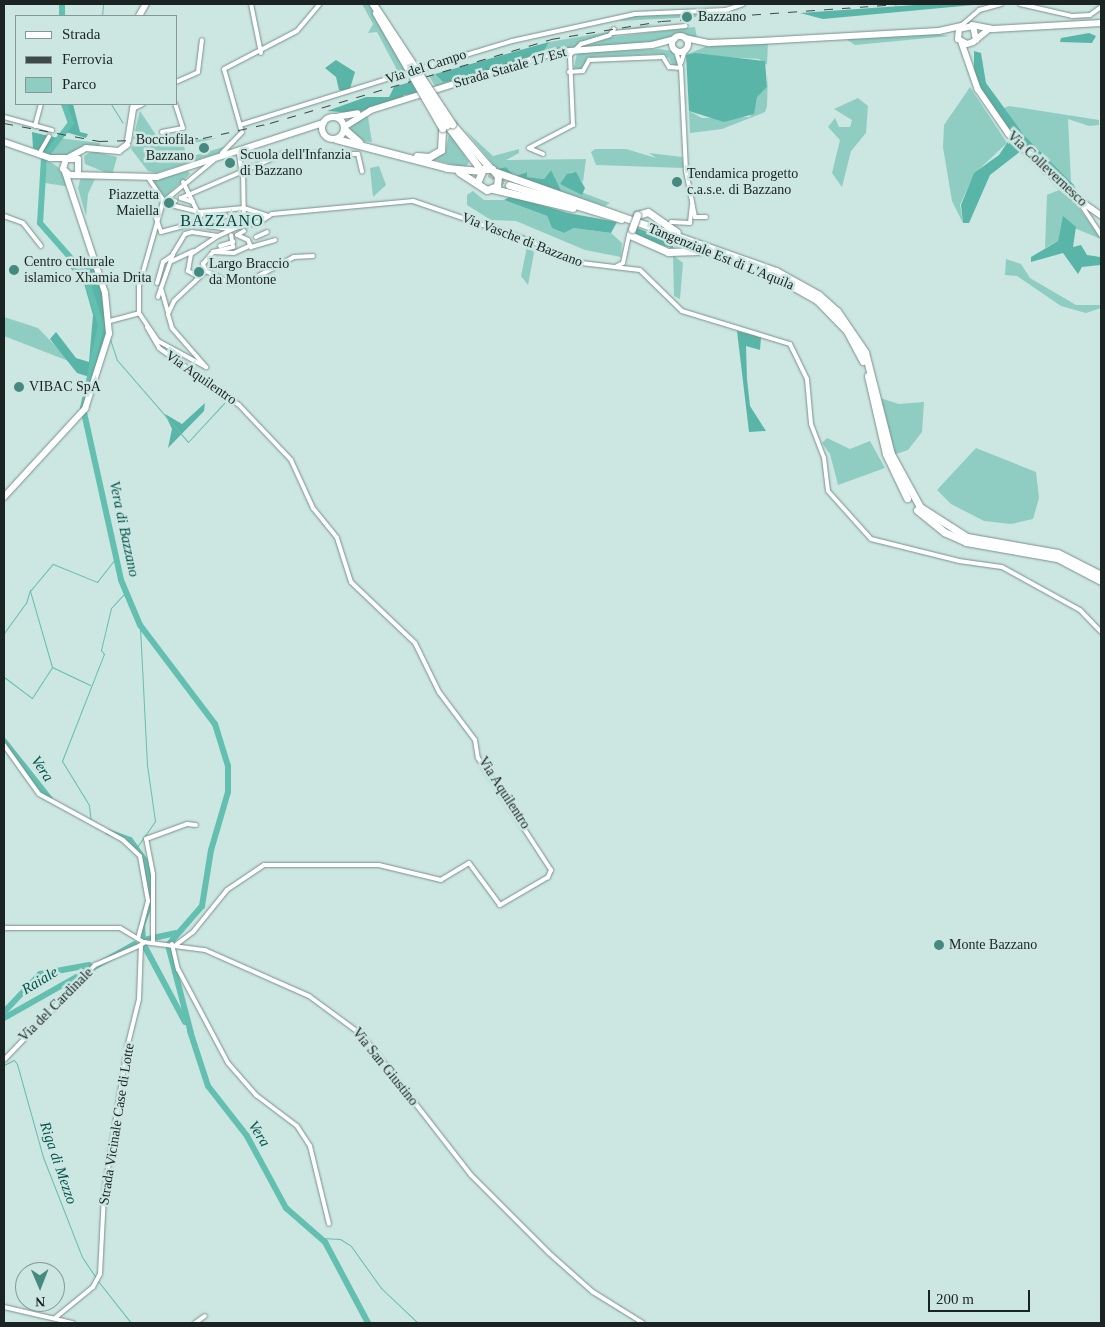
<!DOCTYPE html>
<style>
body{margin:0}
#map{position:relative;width:1105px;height:1327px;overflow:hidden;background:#cce6e1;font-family:"Times New Roman",serif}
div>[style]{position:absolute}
.green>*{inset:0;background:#8fcdc2}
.forest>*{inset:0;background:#59b5a7}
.stream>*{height:1px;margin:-0.5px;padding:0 0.5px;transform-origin:0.5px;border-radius:0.5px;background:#63bfb0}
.river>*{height:6px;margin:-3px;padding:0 3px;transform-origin:3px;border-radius:3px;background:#63bfb0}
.highway-tunnel>*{height:7px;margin-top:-3.5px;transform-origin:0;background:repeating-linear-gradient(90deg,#a9bfbb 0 7px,transparent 0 10.5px)}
.roads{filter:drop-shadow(0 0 1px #78908b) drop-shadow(0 0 1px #78908b)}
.street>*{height:4px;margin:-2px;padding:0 2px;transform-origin:2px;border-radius:2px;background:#fff}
.secondary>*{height:5.5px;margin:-2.75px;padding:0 2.75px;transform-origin:2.75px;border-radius:2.75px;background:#fff}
.primary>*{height:6px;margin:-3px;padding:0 3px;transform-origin:3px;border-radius:3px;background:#fff}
.primary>.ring{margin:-3px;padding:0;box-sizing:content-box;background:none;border:6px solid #fff;border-radius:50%}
.highway>*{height:7px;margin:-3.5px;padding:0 3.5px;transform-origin:3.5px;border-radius:3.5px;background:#fff}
.rail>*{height:1px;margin-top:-0.5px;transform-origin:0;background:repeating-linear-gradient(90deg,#3d4a47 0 9px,transparent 0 18px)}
.bridges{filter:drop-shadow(0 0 1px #78908b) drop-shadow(0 0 1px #78908b)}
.highway-bridge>*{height:7px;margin:-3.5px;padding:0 3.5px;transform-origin:3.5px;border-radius:3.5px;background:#fff}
.dots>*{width:14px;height:14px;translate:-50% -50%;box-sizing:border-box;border:2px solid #cce6e1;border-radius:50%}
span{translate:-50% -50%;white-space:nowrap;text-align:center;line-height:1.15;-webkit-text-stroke:5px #cce6e1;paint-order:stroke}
.poi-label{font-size:14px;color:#1b2422}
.left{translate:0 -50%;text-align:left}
.right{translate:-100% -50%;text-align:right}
.street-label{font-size:14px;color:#1b2422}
.water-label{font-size:15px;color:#00544b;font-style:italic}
.quarter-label{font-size:16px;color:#05443d;letter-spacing:1px}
.frame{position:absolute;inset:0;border:5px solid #1b2422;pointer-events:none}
.legend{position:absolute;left:15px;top:15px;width:162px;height:90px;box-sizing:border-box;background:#cce6e1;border:1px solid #859895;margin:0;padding:6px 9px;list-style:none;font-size:15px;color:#1b2422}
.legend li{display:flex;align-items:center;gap:10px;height:25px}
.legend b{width:25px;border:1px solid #859895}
.north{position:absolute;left:15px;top:1262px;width:50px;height:50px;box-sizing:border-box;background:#cce6e1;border:1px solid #859895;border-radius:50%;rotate:179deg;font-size:14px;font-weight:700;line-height:20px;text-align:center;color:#1b2422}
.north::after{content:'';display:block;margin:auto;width:18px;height:22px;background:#468a7f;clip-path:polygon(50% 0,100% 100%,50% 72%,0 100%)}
.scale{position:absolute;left:928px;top:1290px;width:102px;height:22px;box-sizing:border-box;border:2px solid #1b2422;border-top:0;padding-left:6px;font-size:15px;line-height:18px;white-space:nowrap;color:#1b2422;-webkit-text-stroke:4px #cce6e1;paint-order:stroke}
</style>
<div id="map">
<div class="green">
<i style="clip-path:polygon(362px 4px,369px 4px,407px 72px,393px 76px,396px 68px,377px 32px,368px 33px,373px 24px)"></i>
<i style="clip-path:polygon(641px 14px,673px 15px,697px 14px,696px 17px,619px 21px)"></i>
<i style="clip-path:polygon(654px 24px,437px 89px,429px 76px,435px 74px,443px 82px,460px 81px,544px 51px,549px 42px)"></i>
<i style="clip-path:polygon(695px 27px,697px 38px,680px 34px,665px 42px,582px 47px,613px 37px)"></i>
<i style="clip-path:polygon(935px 34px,950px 36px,855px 45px,844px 38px)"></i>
<i style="clip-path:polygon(768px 42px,767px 65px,759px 59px,686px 55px,707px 46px)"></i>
<i style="clip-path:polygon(659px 49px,672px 51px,679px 66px,673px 66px,669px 58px,659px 54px,593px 57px,582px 70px,574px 68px,577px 53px)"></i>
<i style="clip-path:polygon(768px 73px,767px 106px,765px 112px,722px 129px,690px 133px,689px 111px,702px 118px,750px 117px,757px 96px,767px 87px)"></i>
<i style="clip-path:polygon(970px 87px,1007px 143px,974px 174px,960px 205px,963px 223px,952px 201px,943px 147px,944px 125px)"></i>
<i style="clip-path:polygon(858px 98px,868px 106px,866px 133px,851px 151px,842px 187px,832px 173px,840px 140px,828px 127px,835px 118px,839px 127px,850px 127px,852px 120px,834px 109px)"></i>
<i style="clip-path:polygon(1009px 106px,1099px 120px,1099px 125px,1089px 126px,1068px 119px,1071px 182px,1024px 135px,1004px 108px)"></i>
<i style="clip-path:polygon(140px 111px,158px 138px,133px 139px)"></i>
<i style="clip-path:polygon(365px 116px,368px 117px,372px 142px,360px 141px,350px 131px,351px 124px)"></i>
<i style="clip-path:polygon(465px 130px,493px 156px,519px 149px,519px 153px,506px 160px,586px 159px,583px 182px,572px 172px,560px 184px,610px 203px,605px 206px,562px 192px,554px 184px,551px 170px,544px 179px,527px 177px,526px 172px,515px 176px,506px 167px,497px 169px)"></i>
<i style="clip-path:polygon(449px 133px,469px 162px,465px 168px,432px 159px,446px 150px)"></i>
<i style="clip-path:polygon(58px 138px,100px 143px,100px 147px,58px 157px,49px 154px)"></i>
<i style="clip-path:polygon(218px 138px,184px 145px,186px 158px,227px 146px,222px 152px,156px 173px,148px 171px,131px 149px,133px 145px)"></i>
<i style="clip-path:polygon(595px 149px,626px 149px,656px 158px,649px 153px,682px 157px,684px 168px,596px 165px,591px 152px)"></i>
<i style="clip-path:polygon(92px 151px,117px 157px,112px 175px,85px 164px,84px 156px)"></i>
<i style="clip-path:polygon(47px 160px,58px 167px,71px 187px,45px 183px)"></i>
<i style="clip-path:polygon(379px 166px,386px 185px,373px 197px,370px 168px)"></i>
<i style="clip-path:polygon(188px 171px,190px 174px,164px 198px,151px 181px)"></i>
<i style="clip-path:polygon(81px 177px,95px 179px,88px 194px,86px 216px,78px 188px)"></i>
<i style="clip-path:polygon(1059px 190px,1077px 205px,1101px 239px,1062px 223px,1058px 241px,1045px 248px,1047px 195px)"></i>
<i style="clip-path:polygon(473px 191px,484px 200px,504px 200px,547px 216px,552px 228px,564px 233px,574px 228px,611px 233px,622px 243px,621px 257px,585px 250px,516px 221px,491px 220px,467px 205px,467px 195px)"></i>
<i style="clip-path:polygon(527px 247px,533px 247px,534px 253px,528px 285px,521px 276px)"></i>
<i style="clip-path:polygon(673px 255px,683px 263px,680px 299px,674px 296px)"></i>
<i style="clip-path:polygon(1006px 259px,1021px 264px,1030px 278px,1076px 305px,1101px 305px,1101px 308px,1086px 313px,1061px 306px,1017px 276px,1005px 275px)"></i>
<i style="clip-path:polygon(4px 317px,38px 328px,71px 362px,4px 336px)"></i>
<i style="clip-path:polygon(880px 398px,899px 404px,924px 402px,922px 432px,908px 450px,893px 455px)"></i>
<i style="clip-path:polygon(827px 438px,850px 449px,870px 441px,885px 468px,838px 485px,830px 454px,822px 443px)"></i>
<i style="clip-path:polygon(976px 448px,1036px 472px,1039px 498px,1033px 519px,1011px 524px,984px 521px,951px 504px,937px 490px)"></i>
</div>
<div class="forest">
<i style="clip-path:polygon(929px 4px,984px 4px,823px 19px,800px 13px)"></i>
<i style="clip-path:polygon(1089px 33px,1096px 36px,1092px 43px,1060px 42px,1061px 38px)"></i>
<i style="clip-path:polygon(549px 42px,544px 51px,460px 81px,443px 82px,435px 74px)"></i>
<i style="clip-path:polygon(974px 51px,981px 53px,986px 83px,1024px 135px,1074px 185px,1078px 197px,1013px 136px,981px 91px,974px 72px)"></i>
<i style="clip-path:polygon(695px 53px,765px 61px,767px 87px,757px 97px,754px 114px,724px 122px,689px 111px,686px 55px)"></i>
<i style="clip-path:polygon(336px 60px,355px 72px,349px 92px,339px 90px,336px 77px,325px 68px)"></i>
<i style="clip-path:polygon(413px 81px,421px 93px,404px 95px,400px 100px,355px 113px,327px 111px,366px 97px,389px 97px,394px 87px)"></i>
<i style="clip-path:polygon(65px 104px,73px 104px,80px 132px,88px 134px,86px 138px,62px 131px,71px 123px)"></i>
<i style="clip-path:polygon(32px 132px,58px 138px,54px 150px,49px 154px,33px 148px)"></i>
<i style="clip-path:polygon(1011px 137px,1022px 150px,990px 175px,969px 223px,963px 223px,961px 205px,974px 173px,999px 155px)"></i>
<i style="clip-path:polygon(506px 167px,515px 176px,527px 172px,527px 177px,544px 179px,551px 170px,562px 193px,518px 180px,497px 169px)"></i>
<i style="clip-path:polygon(576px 172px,585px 188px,582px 195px,560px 184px,567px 174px)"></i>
<i style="clip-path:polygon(511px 196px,568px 213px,617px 222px,611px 233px,574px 228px,564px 233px,552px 228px,547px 216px,504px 200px)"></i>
<i style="clip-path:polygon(1063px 216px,1076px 227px,1073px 247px,1081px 245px,1087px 255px,1100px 257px,1100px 265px,1082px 267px,1078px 274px,1063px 253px,1031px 262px,1031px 257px,1058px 241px)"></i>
<i style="clip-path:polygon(635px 227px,671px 242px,674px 249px,641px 238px,633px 232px)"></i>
<i style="clip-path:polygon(70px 258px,78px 258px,86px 268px,95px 265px,105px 299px,109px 322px,96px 379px,77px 373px,50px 339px,56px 332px,76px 358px,89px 362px,93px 315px,83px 280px,68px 266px)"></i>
<i style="clip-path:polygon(737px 331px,761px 337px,760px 350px,746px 346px,747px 379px,750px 406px,766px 431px,749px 432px)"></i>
<i style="clip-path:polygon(205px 403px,204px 411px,168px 448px,172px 429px,165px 414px,182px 424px)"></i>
</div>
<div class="stream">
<i style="left:102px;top:16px;width:12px;rotate:-85deg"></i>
<i style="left:111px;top:104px;width:22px;rotate:58deg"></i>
<i style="left:101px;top:329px;width:7px;rotate:45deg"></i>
<i style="left:110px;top:339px;width:22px;rotate:72deg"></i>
<i style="left:117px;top:360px;width:108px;rotate:49.1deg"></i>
<i style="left:188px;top:442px;width:54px;rotate:-47.2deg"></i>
<i style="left:4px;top:633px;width:37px;rotate:-54deg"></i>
<i style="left:26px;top:603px;width:14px;rotate:-73deg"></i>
<i style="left:52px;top:667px;width:79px;rotate:-106.1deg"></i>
<i style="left:30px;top:591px;width:35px;rotate:-50deg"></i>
<i style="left:53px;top:564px;width:48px;rotate:22.2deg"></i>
<i style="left:97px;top:582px;width:34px;rotate:-52deg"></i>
<i style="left:4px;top:677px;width:35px;rotate:37deg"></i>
<i style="left:32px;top:698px;width:37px;rotate:-57deg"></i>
<i style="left:52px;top:667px;width:42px;rotate:25.3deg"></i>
<i style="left:91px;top:822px;width:17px;rotate:-97deg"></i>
<i style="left:89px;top:805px;width:52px;rotate:-121.5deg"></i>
<i style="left:62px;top:761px;width:115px;rotate:-68.6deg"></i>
<i style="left:104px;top:654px;width:5px;rotate:-127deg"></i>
<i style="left:101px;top:650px;width:43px;rotate:-76.6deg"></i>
<i style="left:111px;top:608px;width:21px;rotate:-47deg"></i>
<i style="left:137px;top:847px;width:32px;rotate:-55deg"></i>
<i style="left:155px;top:821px;width:57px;rotate:-98.1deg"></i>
<i style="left:147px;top:765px;width:140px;rotate:-92.9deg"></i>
<i style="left:4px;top:1065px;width:11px;rotate:-27deg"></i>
<i style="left:14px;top:1060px;width:5px;rotate:53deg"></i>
<i style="left:17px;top:1064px;width:97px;rotate:74.4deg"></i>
<i style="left:43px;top:1157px;width:107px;rotate:68.7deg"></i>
<i style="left:82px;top:1257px;width:27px;rotate:56deg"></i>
<i style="left:322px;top:1238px;width:18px;rotate:3deg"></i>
<i style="left:340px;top:1239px;width:13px;rotate:32deg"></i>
<i style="left:351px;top:1246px;width:52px;rotate:54.5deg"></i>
<i style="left:381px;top:1288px;width:51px;rotate:43.4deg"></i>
<i style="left:98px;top:1281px;width:53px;rotate:51.8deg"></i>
</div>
<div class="river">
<i style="left:62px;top:16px;width:12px;rotate:-90deg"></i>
<i style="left:64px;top:104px;width:20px;rotate:70deg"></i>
<i style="left:71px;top:123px;width:44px;rotate:127.6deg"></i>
<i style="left:44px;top:158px;width:65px;rotate:93.5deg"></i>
<i style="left:40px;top:223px;width:67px;rotate:48.7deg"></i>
<i style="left:84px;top:273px;width:55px;rotate:71.9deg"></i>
<i style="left:101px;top:325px;width:85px;rotate:102.2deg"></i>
<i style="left:83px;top:408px;width:176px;rotate:77.5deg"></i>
<i style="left:121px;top:580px;width:49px;rotate:67.1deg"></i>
<i style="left:140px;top:625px;width:124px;rotate:52.9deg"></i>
<i style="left:215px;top:724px;width:44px;rotate:72.8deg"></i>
<i style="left:228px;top:766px;width:26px;rotate:90deg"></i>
<i style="left:228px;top:792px;width:60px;rotate:106.3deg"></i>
<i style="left:211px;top:850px;width:57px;rotate:99.1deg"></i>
<i style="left:202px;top:906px;width:52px;rotate:131.1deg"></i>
<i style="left:168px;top:945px;width:91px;rotate:75.4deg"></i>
<i style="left:4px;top:741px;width:74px;rotate:51.6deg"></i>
<i style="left:108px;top:832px;width:23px;rotate:20deg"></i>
<i style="left:130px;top:840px;width:29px;rotate:54deg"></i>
<i style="left:147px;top:863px;width:40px;rotate:85.7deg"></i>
<i style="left:150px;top:903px;width:23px;rotate:110deg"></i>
<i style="left:142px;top:925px;width:13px;rotate:86deg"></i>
<i style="left:148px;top:939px;width:29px;rotate:-12deg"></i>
<i style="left:145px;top:947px;width:85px;rotate:61.9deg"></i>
<i style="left:4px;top:1012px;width:52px;rotate:-46.5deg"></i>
<i style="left:40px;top:974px;width:50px;rotate:-10.4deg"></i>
<i style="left:4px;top:1018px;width:150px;rotate:-29.5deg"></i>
<i style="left:190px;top:1031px;width:58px;rotate:71.9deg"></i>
<i style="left:208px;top:1086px;width:63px;rotate:52deg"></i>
<i style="left:247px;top:1136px;width:82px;rotate:61.6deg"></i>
<i style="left:286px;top:1208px;width:52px;rotate:41.1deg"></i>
<i style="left:325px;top:1242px;width:92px;rotate:62deg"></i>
</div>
<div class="highway-tunnel">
<i style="left:480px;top:168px;width:34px;rotate:30deg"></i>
</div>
<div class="roads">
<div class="street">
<i style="left:251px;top:4px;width:50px;rotate:78.5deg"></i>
<i style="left:1020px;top:4px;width:53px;rotate:13deg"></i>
<i style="left:1072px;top:16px;width:18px;rotate:-3deg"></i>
<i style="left:1090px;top:15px;width:14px;rotate:-36deg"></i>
<i style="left:962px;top:25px;width:23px;rotate:-41deg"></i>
<i style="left:979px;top:10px;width:23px;rotate:-15deg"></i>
<i style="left:613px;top:33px;width:73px;rotate:-5.5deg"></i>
<i style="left:676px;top:51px;width:18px;rotate:74deg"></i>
<i style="left:681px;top:68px;width:103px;rotate:87.2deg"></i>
<i style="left:686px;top:171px;width:47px;rotate:78.9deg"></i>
<i style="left:695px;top:217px;width:11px"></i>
<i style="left:681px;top:63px;width:14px;rotate:-73deg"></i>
<i style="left:416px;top:70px;width:100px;rotate:-16.8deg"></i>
<i style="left:512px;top:41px;width:126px;rotate:-12.4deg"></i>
<i style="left:635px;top:14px;width:91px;rotate:-2.5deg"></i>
<i style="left:726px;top:10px;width:18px;rotate:-19deg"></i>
<i style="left:569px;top:72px;width:14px;rotate:-4deg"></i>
<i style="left:583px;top:71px;width:13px;rotate:-61deg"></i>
<i style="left:589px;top:60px;width:74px;rotate:-2.3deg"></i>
<i style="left:663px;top:57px;width:12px;rotate:59deg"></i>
<i style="left:669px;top:67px;width:12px;rotate:5deg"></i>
<i style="left:176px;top:82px;width:24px;rotate:-24deg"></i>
<i style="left:198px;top:72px;width:32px;rotate:-83deg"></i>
<i style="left:133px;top:109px;width:11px;rotate:-27deg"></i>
<i style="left:4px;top:117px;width:50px;rotate:15.2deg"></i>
<i style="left:240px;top:125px;width:177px;rotate:-17.4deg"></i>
<i style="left:35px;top:126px;width:23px;rotate:-75deg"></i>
<i style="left:241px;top:129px;width:62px;rotate:-105.8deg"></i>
<i style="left:224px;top:69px;width:82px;rotate:-27.5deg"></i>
<i style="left:297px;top:31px;width:35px;rotate:-50deg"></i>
<i style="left:162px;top:132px;width:21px;rotate:-11deg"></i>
<i style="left:183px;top:128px;width:25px;rotate:-108deg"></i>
<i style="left:222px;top:153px;width:29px;rotate:-46deg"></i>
<i style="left:239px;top:153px;width:16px;rotate:83deg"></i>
<i style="left:39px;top:154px;width:20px;rotate:-60deg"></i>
<i style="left:543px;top:154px;width:15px;rotate:-157deg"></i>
<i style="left:529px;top:148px;width:50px;rotate:-27.6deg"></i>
<i style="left:573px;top:125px;width:70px;rotate:-92.5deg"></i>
<i style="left:570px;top:55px;width:16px;rotate:-45deg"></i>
<i style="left:581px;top:44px;width:30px;rotate:-17deg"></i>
<i style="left:610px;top:35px;width:7px;rotate:-56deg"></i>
<i style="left:243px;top:169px;width:57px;rotate:89deg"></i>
<i style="left:149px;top:179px;width:27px;rotate:56deg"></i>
<i style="left:183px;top:182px;width:32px;rotate:64deg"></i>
<i style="left:1078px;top:200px;width:42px;rotate:56.7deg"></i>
<i style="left:175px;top:201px;width:6px;rotate:135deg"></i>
<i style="left:171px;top:205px;width:9px;rotate:-159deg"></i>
<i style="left:163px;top:202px;width:65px;rotate:-39.4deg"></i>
<i style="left:193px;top:202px;width:13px;rotate:-162deg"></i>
<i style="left:181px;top:198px;width:113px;rotate:-23.4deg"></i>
<i style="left:285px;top:153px;width:73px;rotate:0.8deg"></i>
<i style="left:358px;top:154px;width:18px;rotate:77deg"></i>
<i style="left:171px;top:205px;width:30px;rotate:14deg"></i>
<i style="left:200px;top:212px;width:44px;rotate:-5.2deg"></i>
<i style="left:244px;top:208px;width:26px;rotate:18deg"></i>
<i style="left:4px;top:216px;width:20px;rotate:20deg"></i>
<i style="left:23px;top:223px;width:29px;rotate:52deg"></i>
<i style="left:156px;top:218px;width:15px;rotate:70deg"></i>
<i style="left:161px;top:232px;width:31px;rotate:-15deg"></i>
<i style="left:191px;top:224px;width:40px;rotate:7.1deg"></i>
<i style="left:231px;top:229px;width:30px;rotate:-14deg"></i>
<i style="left:260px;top:222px;width:14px;rotate:-34deg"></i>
<i style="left:272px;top:214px;width:142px;rotate:-5.3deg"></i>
<i style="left:413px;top:201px;width:127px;rotate:18.9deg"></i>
<i style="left:533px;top:242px;width:45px;rotate:26.6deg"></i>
<i style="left:573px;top:262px;width:67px;rotate:6.8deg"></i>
<i style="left:640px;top:270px;width:59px;rotate:44.3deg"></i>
<i style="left:682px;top:311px;width:113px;rotate:17deg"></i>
<i style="left:790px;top:344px;width:39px;rotate:64deg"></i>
<i style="left:807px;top:379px;width:45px;rotate:84.9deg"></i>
<i style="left:811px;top:424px;width:36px;rotate:69deg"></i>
<i style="left:824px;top:458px;width:33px;rotate:83deg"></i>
<i style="left:828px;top:491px;width:64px;rotate:48.1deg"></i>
<i style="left:871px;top:539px;width:91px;rotate:14deg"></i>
<i style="left:959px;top:561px;width:43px;rotate:7.9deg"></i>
<i style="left:1002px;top:567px;width:89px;rotate:28.9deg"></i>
<i style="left:1080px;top:610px;width:30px;rotate:46deg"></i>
<i style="left:671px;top:222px;width:19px;rotate:3deg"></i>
<i style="left:690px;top:223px;width:18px;rotate:-84deg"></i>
<i style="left:196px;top:224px;width:14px;rotate:-60deg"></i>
<i style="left:215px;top:227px;width:9px;rotate:-72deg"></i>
<i style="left:218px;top:218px;width:8px;rotate:-14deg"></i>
<i style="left:244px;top:231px;width:8px;rotate:150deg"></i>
<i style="left:237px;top:235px;width:12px;rotate:24deg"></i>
<i style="left:192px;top:232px;width:26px;rotate:9deg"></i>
<i style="left:218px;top:236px;width:17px;rotate:-25deg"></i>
<i style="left:256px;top:237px;width:12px;rotate:-24deg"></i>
<i style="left:248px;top:240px;width:8px;rotate:67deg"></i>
<i style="left:251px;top:247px;width:25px;rotate:-16deg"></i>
<i style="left:220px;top:246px;width:14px;rotate:-17deg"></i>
<i style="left:213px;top:252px;width:21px;rotate:3deg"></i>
<i style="left:234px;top:253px;width:17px;rotate:-25deg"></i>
<i style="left:172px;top:261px;width:23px;rotate:-25deg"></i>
<i style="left:615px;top:267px;width:9px;rotate:-27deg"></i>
<i style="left:623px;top:263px;width:29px;rotate:-78deg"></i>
<i style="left:206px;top:271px;width:28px;rotate:26deg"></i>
<i style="left:231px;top:283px;width:16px;rotate:-4deg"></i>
<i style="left:247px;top:282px;width:53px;rotate:-28deg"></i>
<i style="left:294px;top:257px;width:19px;rotate:-3deg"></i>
<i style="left:206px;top:271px;width:8px;rotate:-113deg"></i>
<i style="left:203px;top:264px;width:16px;rotate:-50deg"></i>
<i style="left:213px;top:252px;width:21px;rotate:-14deg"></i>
<i style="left:233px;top:247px;width:12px;rotate:-99deg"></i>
<i style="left:199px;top:277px;width:13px;rotate:-151deg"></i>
<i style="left:188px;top:271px;width:17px;rotate:-80deg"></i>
<i style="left:191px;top:254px;width:32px;rotate:-34deg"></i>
<i style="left:157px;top:283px;width:22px;rotate:-74deg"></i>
<i style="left:163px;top:262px;width:12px;rotate:-35deg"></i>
<i style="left:161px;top:288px;width:25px;rotate:74deg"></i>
<i style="left:158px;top:297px;width:46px;rotate:-70.8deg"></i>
<i style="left:173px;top:254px;width:23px;rotate:-59deg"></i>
<i style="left:185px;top:234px;width:7px;rotate:-16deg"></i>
<i style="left:139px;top:313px;width:34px;rotate:56deg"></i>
<i style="left:158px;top:341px;width:55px;rotate:28.4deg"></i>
<i style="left:206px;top:367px;width:52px;rotate:-131.1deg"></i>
<i style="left:172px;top:328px;width:15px;rotate:-106deg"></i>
<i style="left:168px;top:314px;width:14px;rotate:-65deg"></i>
<i style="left:174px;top:301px;width:44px;rotate:-43.2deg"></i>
<i style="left:139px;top:313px;width:27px;rotate:-90deg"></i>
<i style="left:139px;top:286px;width:87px;rotate:-74.1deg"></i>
<i style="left:110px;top:321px;width:30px;rotate:-15deg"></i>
<i style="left:147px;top:327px;width:24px;rotate:60deg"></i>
<i style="left:159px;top:348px;width:98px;rotate:35.5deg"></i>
<i style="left:239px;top:405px;width:76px;rotate:46.6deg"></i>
<i style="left:291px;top:460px;width:53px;rotate:65.4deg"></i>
<i style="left:313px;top:508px;width:38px;rotate:51deg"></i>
<i style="left:337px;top:538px;width:46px;rotate:72.3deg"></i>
<i style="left:351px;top:582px;width:88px;rotate:43.6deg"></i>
<i style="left:415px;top:643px;width:55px;rotate:63.9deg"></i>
<i style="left:439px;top:692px;width:60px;rotate:53.1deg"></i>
<i style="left:475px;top:740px;width:18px;rotate:81deg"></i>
<i style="left:478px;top:758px;width:134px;rotate:56.9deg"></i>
<i style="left:551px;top:870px;width:8px;rotate:113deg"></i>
<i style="left:548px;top:877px;width:56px;rotate:149.7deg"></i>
<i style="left:500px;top:905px;width:52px;rotate:-126.4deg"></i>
<i style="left:469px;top:863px;width:33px;rotate:149deg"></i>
<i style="left:441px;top:880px;width:64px;rotate:-166.4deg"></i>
<i style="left:379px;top:865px;width:115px;rotate:180deg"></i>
<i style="left:264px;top:865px;width:45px;rotate:146deg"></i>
<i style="left:227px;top:890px;width:54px;rotate:129deg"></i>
<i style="left:193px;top:932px;width:21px;rotate:143deg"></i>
<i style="left:4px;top:745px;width:60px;rotate:54.5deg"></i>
<i style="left:39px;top:794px;width:96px;rotate:28.7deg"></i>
<i style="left:123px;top:840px;width:23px;rotate:43deg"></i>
<i style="left:140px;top:856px;width:46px;rotate:79.9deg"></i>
<i style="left:148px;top:901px;width:38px;rotate:105deg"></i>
<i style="left:4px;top:928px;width:116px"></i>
<i style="left:120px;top:928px;width:27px;rotate:31deg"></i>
<i style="left:143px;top:942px;width:63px;rotate:7.4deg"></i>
<i style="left:205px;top:950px;width:114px;rotate:23.9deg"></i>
<i style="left:309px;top:996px;width:66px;rotate:36.3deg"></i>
<i style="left:362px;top:1035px;width:177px;rotate:52.1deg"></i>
<i style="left:471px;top:1175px;width:110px;rotate:45deg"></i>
<i style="left:549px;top:1253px;width:59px;rotate:41.6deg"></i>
<i style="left:593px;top:1292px;width:59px;rotate:31.8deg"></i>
<i style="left:153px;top:943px;width:69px;rotate:-90deg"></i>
<i style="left:153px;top:874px;width:36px;rotate:-101deg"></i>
<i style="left:146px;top:839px;width:44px;rotate:-20.1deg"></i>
<i style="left:187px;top:824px;width:9px;rotate:6deg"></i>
<i style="left:172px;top:944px;width:26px;rotate:77deg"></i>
<i style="left:178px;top:969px;width:106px;rotate:62deg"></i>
<i style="left:228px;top:1063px;width:43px;rotate:48.8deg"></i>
<i style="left:256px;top:1095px;width:51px;rotate:37.1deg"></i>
<i style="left:297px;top:1126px;width:24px;rotate:57deg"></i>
<i style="left:310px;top:1146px;width:80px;rotate:76.3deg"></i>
<i style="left:4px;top:1060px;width:132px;rotate:-46.2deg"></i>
<i style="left:95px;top:965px;width:50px;rotate:-23.5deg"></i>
<i style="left:4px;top:1307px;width:71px;rotate:13.1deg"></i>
<i style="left:55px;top:1318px;width:49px;rotate:-39.2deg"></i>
<i style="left:93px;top:1287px;width:15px;rotate:-62deg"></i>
<i style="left:100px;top:1274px;width:79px;rotate:-87.1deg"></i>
<i style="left:104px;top:1195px;width:149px;rotate:-81.1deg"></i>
<i style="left:127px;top:1048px;width:50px;rotate:-76.2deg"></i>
<i style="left:139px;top:999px;width:54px;rotate:-87.9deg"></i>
<i style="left:141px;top:945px;width:5px;rotate:-37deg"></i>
<i style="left:195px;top:1323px;width:12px;rotate:-35deg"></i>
</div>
<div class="secondary">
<i style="left:139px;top:16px;width:14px;rotate:-60deg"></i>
<i style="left:962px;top:43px;width:49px;rotate:70.8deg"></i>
<i style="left:978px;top:89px;width:55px;rotate:55.4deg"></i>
<i style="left:1009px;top:134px;width:91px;rotate:43.7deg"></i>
<i style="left:1075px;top:197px;width:32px;rotate:35deg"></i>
<i style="left:128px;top:141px;width:37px;rotate:-81deg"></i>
<i style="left:70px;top:157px;width:18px;rotate:-29deg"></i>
<i style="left:86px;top:148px;width:33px;rotate:5deg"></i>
<i style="left:119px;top:151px;width:10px;rotate:-37deg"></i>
<i style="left:4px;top:497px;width:120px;rotate:-47.4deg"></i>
<i style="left:85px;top:409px;width:79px;rotate:-72.3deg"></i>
<i style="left:109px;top:334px;width:41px;rotate:-95.6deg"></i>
<i style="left:105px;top:293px;width:127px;rotate:-108.3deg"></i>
</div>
<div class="primary">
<i style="left:972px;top:25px;width:21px;rotate:11deg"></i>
<i style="left:993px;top:29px;width:108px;rotate:-3.2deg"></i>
<i class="ring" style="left:672px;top:36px;width:10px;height:10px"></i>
<i style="left:685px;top:38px;width:25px;rotate:12deg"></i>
<i style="left:709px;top:43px;width:51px;rotate:-2.2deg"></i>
<i style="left:760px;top:41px;width:179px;rotate:-3.2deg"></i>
<i style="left:939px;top:31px;width:23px;rotate:-13deg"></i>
<i style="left:976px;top:40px;width:14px;rotate:-102deg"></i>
<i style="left:973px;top:26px;width:14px;rotate:168deg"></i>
<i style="left:959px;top:29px;width:10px;rotate:96deg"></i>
<i style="left:958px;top:39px;width:10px;rotate:29deg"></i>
<i style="left:967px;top:44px;width:6px;rotate:-18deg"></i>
<i style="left:973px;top:42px;width:21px;rotate:-39deg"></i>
<i class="ring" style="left:322px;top:117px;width:16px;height:16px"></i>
<i style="left:336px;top:117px;width:22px;rotate:-10deg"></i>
<i style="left:344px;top:127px;width:32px;rotate:-32deg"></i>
<i style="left:371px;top:110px;width:194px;rotate:-17.4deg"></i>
<i style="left:556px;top:52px;width:96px;rotate:-4.2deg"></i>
<i style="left:652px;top:45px;width:23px;rotate:-15deg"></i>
<i style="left:4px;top:142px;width:49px;rotate:19.2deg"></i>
<i style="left:50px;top:158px;width:17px"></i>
<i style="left:78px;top:173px;width:14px;rotate:-90deg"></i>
<i style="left:78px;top:159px;width:12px;rotate:180deg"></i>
<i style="left:66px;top:159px;width:10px;rotate:107deg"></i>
<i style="left:63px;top:169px;width:9px;rotate:41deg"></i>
<i style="left:70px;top:175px;width:87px;rotate:1.3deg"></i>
<i style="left:157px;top:177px;width:175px;rotate:-18deg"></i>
</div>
<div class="highway">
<i style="left:452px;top:124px;width:58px;rotate:49.2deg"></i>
<i style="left:447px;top:125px;width:51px;rotate:52.9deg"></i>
<i style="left:344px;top:129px;width:20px;rotate:41deg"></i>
<i style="left:336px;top:139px;width:115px;rotate:14.6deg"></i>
<i style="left:447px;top:168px;width:33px;rotate:5deg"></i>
<i style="left:417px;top:156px;width:12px;rotate:5deg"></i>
<i style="left:429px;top:157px;width:14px;rotate:-30deg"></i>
<i style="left:441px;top:150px;width:22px;rotate:-87deg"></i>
<i style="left:459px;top:172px;width:33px;rotate:33deg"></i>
<i style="left:487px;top:190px;width:11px;rotate:-22deg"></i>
<i style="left:497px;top:186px;width:10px;rotate:-84deg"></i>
<i style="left:498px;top:176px;width:9px;rotate:-131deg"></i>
<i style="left:492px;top:169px;width:9px;rotate:180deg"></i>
<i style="left:483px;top:169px;width:15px;rotate:113deg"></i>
<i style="left:496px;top:172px;width:297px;rotate:19.5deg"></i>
<i style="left:776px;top:271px;width:49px;rotate:29.2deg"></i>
<i style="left:819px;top:295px;width:24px;rotate:42deg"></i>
<i style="left:837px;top:311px;width:50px;rotate:55.7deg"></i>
<i style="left:865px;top:352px;width:105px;rotate:75.7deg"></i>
<i style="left:891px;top:454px;width:60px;rotate:61.3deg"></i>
<i style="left:920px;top:507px;width:56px;rotate:32.6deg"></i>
<i style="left:967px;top:537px;width:92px;rotate:10deg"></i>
<i style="left:1058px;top:553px;width:48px;rotate:27.1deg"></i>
<i style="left:509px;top:185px;width:117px;rotate:16.9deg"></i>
<i style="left:493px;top:189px;width:82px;rotate:13.4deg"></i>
<i style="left:637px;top:215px;width:11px;rotate:-15deg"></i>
<i style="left:648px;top:212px;width:35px;rotate:35deg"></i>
<i style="left:632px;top:229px;width:6px;rotate:108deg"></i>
<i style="left:630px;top:235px;width:42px;rotate:24.1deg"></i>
<i style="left:668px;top:252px;width:38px;rotate:-2deg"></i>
<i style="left:655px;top:231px;width:24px;rotate:22deg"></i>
<i style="left:702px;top:249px;width:77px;rotate:20.6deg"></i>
<i style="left:774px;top:276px;width:49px;rotate:29.2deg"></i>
<i style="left:817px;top:300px;width:43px;rotate:45.9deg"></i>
<i style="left:847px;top:331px;width:34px;rotate:62deg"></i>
<i style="left:868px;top:376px;width:80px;rotate:77deg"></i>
<i style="left:886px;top:454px;width:49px;rotate:64.5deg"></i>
<i style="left:917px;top:510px;width:35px;rotate:39deg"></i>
<i style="left:944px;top:532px;width:24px;rotate:24deg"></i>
<i style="left:966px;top:542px;width:92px;rotate:10deg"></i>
<i style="left:1057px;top:558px;width:50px;rotate:27.6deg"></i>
</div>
</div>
<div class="rail">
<i style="left:4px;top:123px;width:97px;rotate:10.7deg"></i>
<i style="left:99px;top:141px;width:104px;rotate:-1.7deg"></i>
<i style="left:203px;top:138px;width:69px;rotate:-12.6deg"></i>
<i style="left:270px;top:123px;width:293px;rotate:-16.6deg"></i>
<i style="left:551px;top:39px;width:112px;rotate:-9.2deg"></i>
<i style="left:662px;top:21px;width:241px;rotate:-4.1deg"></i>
</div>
<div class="bridges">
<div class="highway-bridge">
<i style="left:373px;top:4px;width:144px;rotate:56.6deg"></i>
<i style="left:376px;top:13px;width:133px;rotate:60.1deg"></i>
<i style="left:391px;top:34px;width:107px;rotate:58.4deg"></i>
<i style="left:632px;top:229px;width:15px;rotate:-70deg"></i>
</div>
</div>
<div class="dots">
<i style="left:687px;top:17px;background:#468a7f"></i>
<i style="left:204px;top:148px;background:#468a7f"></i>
<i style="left:230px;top:163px;background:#468a7f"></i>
<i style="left:677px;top:182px;background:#468a7f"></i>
<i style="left:169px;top:203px;background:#468a7f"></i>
<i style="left:14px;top:270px;background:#468a7f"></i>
<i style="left:199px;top:272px;background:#468a7f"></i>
<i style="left:19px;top:387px;background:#468a7f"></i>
<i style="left:939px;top:945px;background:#468a7f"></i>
</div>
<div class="poi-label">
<span class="left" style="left:698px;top:17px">Bazzano</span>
<span class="right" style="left:194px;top:148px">Bocciofila<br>Bazzano</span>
<span class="left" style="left:240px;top:163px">Scuola dell'Infanzia<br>di Bazzano</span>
<span class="left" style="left:687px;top:182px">Tendamica progetto<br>c.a.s.e. di Bazzano</span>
<span class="right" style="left:159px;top:203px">Piazzetta<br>Maiella</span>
<span class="left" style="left:24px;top:270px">Centro culturale<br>islamico Xhamia Drita</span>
<span class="left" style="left:209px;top:272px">Largo Braccio<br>da Montone</span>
<span class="left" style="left:29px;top:387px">VIBAC SpA</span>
<span class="left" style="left:949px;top:945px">Monte Bazzano</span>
</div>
<div class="street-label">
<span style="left:426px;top:67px;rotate:-18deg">Via del Campo</span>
<span style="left:510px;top:68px;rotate:-16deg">Strada Statale 17 Est</span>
<span style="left:1047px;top:169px;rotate:43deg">Via Collevernesco</span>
<span style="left:522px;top:240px;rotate:21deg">Via Vasche di Bazzano</span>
<span style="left:721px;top:257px;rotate:22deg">Tangenziale Est di L'Aquila</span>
<span style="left:201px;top:378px;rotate:35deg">Via Aquilentro</span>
<span style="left:504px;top:793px;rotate:57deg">Via Aquilentro</span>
<span style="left:56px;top:1005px;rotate:-45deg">Via del Cardinale</span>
<span style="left:385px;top:1067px;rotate:51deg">Via San Giustino</span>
<span style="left:117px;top:1124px;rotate:-81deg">Strada Vicinale Case di Lotte</span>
</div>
<div class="water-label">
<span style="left:124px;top:529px;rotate:78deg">Vera di Bazzano</span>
<span style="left:42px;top:769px;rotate:56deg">Vera</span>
<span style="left:40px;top:981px;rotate:-31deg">Raiale</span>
<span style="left:259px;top:1134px;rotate:58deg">Vera</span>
<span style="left:58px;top:1163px;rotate:71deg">Riga di Mezzo</span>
</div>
<div class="quarter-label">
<span style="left:222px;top:221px">BAZZANO</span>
</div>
<div class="frame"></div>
<ul class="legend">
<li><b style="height:6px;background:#fff"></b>Strada</li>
<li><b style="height:6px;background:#3d4a47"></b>Ferrovia</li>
<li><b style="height:14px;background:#8fcdc2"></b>Parco</li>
</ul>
<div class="north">N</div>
<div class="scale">200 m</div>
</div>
